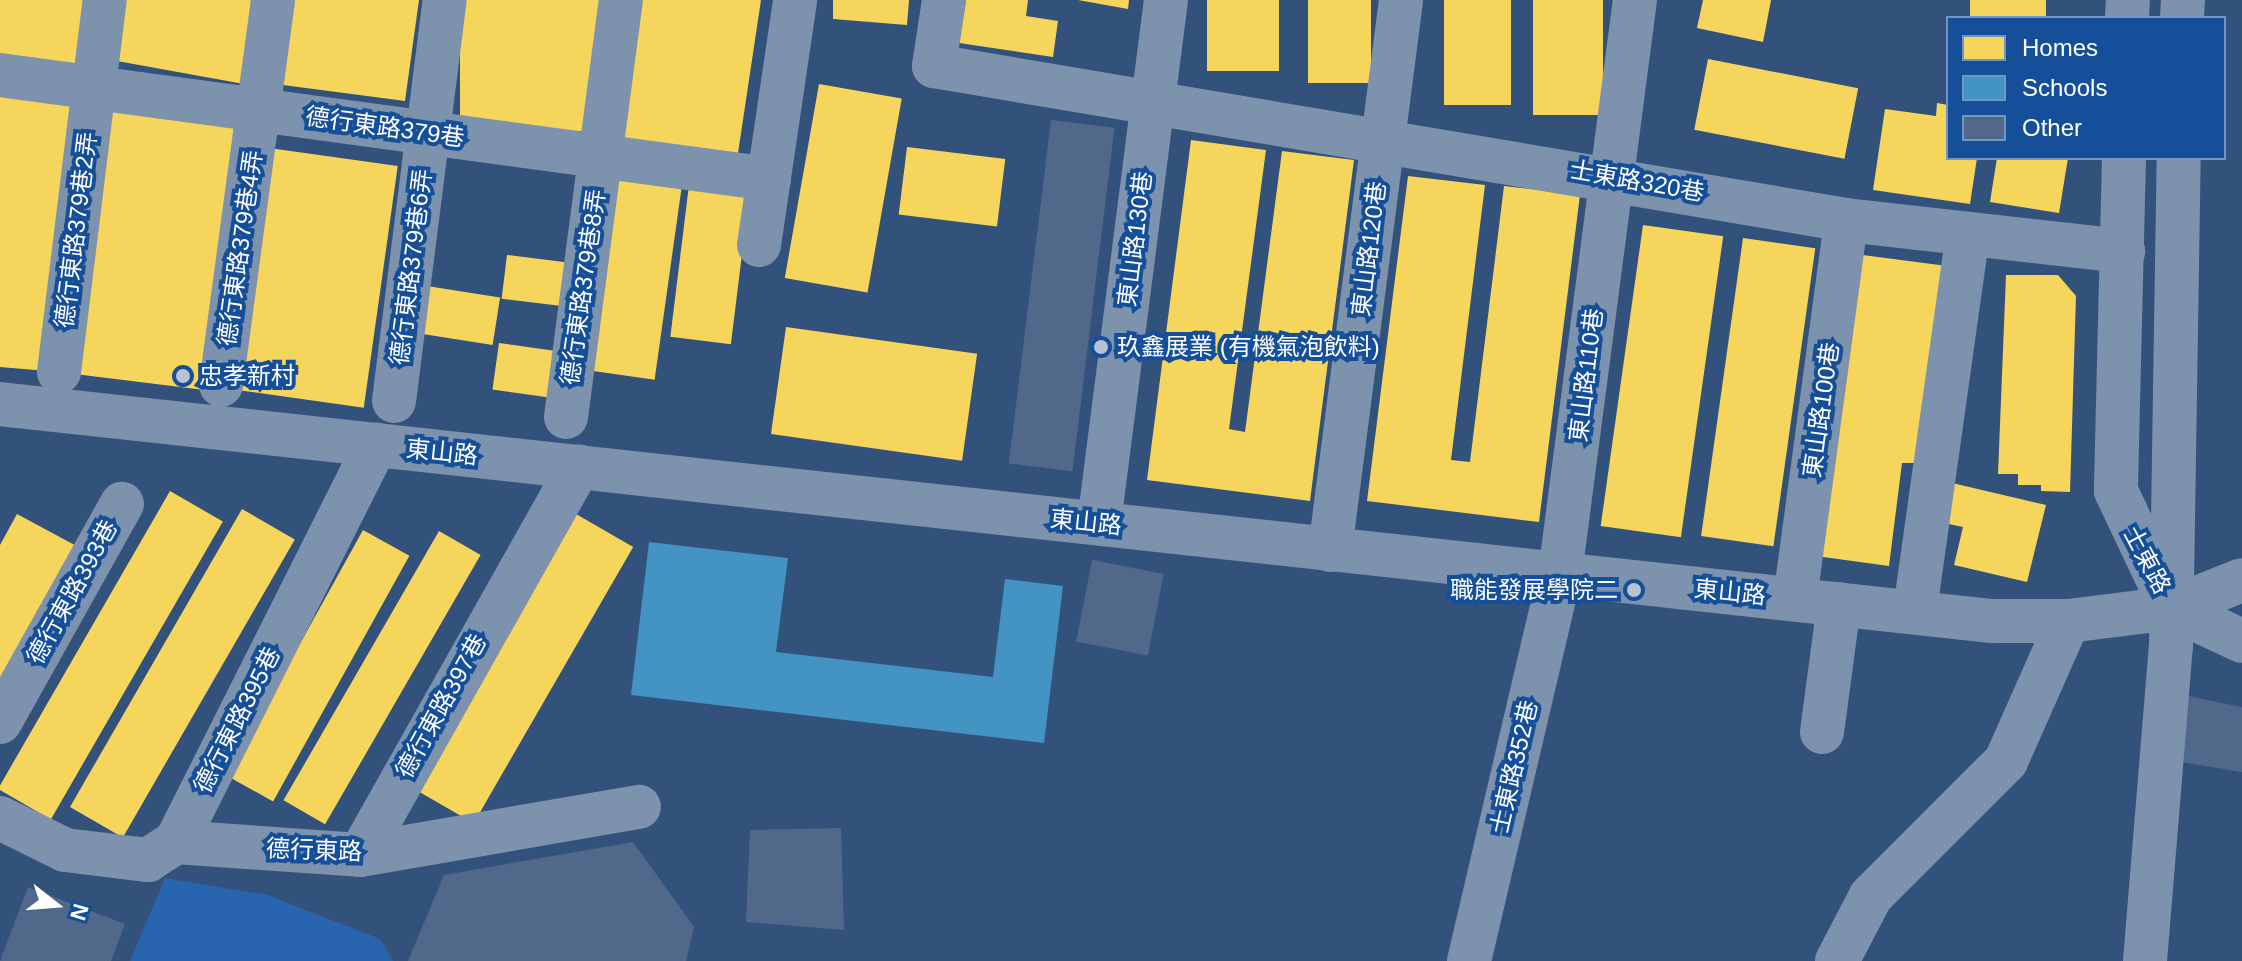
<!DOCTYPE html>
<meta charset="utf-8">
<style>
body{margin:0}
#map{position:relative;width:2242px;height:961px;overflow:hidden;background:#33527b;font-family:Helvetica,"Noto Sans TC",sans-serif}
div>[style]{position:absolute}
.green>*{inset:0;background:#2965af}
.homes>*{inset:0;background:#f6d55c;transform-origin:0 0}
.schools>*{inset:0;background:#4393c3}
.building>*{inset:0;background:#50698a;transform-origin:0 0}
.minor>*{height:44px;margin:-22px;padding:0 22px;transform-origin:22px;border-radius:22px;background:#7d92ad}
.dots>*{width:22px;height:22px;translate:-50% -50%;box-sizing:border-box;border:4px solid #154e99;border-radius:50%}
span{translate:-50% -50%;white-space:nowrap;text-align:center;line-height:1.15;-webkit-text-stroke:8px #154e99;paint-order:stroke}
.street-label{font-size:24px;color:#fff}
.poi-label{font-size:24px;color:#fff}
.left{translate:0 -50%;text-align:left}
.right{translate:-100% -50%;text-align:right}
.legend{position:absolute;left:1946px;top:16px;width:280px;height:144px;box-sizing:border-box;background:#154e99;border:2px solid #7395c2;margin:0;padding:10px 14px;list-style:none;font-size:24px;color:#fff}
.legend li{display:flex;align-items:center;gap:16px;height:40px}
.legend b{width:40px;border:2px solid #7395c2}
.north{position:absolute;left:16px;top:865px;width:80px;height:80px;-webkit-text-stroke:6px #154e99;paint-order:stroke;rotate:107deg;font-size:22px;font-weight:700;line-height:32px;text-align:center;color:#fff}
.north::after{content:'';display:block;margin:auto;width:28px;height:36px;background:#fff;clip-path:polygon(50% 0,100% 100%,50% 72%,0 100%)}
</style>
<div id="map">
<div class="green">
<i style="clip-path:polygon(165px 878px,267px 895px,380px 939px,393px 961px,130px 961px)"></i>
</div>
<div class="homes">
<i style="clip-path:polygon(0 0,101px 0,90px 77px,0 64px)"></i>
<i style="clip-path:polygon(113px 0,255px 0,244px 84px,106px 59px)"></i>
<i style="clip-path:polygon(280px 0,419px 0,405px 101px,268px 83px)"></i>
<i style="left:460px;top:0;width:155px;height:131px"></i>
<i style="clip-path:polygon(625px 0,761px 0,738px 153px,606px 140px)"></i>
<i style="clip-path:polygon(833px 0,909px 0,907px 25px,833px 19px)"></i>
<i style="clip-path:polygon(966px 0,1028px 0,1026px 16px,1058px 21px,1053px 57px,959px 43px)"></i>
<i style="clip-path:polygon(1078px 0,1129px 0,1128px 9px)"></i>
<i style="left:1207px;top:0;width:72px;height:71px"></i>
<i style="left:1308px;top:0;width:63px;height:83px"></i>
<i style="left:1444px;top:0;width:67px;height:105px"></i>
<i style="left:1533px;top:0;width:70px;height:115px"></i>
<i style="clip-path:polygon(1703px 0,1771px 0,1763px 42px,1697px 28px)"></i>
<i style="left:1970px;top:0;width:76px;height:18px"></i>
<i style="left:1708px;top:59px;width:153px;height:72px;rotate:11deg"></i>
<i style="left:819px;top:84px;width:84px;height:197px;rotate:10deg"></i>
<i style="clip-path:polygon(0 89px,79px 98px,47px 371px,0 367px)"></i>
<i style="clip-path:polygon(1937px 103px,1948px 105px,1948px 158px,1977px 158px,1970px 204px,1873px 190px,1885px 109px,1936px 116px)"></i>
<i style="left:99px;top:109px;width:143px;height:266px;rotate:7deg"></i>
<i style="clip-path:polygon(1191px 140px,1266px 150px,1229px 429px,1245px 432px,1282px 151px,1354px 160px,1310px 501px,1147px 480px)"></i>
<i style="left:907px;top:147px;width:99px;height:68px;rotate:7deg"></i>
<i style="left:269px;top:148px;width:130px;height:244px;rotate:8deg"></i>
<i style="clip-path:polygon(1997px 158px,2068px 158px,2059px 213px,1990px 202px)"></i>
<i style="left:614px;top:173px;width:69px;height:199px;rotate:8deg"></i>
<i style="clip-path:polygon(1408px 176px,1485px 185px,1451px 460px,1470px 462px,1504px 186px,1580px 195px,1539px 522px,1367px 501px)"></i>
<i style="left:689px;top:185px;width:61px;height:153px;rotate:7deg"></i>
<i style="left:1643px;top:225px;width:81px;height:304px;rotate:8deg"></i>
<i style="left:1743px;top:238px;width:73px;height:301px;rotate:8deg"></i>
<i style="clip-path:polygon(1855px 254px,1947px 266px,1923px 463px,1902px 463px,1889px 566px,1816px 556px)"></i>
<i style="left:507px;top:255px;width:73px;height:44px;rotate:7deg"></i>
<i style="clip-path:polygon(2006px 275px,2058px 275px,2076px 296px,2070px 492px,2041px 491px,2041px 485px,2018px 485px,2018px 474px,1998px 474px)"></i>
<i style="left:427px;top:286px;width:74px;height:48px;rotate:9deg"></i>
<i style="left:786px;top:327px;width:193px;height:108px;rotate:8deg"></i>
<i style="left:499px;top:343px;width:70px;height:47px;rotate:8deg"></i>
<i style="clip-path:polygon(1948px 482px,2046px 505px,2027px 582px,1954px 565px,1963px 527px,1939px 522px)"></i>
<i style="left:170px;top:491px;width:61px;height:344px;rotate:30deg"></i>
<i style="left:242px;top:509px;width:61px;height:344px;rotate:30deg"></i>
<i style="clip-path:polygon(17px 514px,82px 549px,0 699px,0 545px)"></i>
<i style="left:576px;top:514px;width:66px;height:319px;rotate:30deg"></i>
<i style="left:363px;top:530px;width:53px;height:281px;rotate:29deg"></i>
<i style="left:439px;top:531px;width:48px;height:311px;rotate:30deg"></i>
</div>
<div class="schools">
<i style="clip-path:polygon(649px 542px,788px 558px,776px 652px,993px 677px,1005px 579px,1063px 586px,1044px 743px,631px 695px)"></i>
</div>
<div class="building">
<i style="left:1051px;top:120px;width:64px;height:346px;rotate:7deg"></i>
<i style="left:1092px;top:560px;width:73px;height:83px;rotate:11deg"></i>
<i style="clip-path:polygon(2188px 696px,2242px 707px,2242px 772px,2175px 761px)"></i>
<i style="clip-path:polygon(841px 828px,844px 930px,746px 922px,750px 830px)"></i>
<i style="clip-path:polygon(633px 842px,694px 927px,686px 961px,408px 961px,444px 875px)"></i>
<i style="clip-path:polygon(28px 887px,125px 924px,111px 961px,0 961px)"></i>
</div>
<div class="minor">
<i style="left:944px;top:0;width:67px;rotate:98.6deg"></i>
<i style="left:934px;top:66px;width:925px;rotate:9.58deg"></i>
<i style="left:1846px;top:220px;width:279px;rotate:6.4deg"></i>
<i style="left:2127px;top:18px;width:18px;rotate:-87deg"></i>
<i style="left:2182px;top:18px;width:18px;rotate:-87deg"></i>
<i style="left:0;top:75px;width:776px;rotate:7.7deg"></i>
<i style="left:2124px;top:158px;width:333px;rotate:91.4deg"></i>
<i style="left:2116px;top:491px;width:124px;rotate:64.7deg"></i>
<i style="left:759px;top:245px;width:248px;rotate:-81.6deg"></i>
<i style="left:59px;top:372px;width:375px;rotate:-83deg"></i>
<i style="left:221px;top:385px;width:388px;rotate:-82.3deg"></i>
<i style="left:394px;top:401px;width:404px;rotate:-82.8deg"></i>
<i style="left:0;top:404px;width:2004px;rotate:6.22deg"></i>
<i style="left:1992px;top:621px;width:76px"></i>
<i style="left:2068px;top:621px;width:105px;rotate:-7.1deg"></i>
<i style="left:2172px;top:608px;width:75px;rotate:-21.8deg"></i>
<i style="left:566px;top:417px;width:421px;rotate:-82.5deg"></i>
<i style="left:1099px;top:523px;width:527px;rotate:-82.7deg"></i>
<i style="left:1330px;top:550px;width:555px;rotate:-82.64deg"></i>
<i style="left:1795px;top:599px;width:382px;rotate:-82.3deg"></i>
<i style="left:2172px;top:608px;width:77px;rotate:25.2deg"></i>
<i style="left:1915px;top:610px;width:380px;rotate:-82deg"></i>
<i style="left:0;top:722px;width:250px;rotate:-60.8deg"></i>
<i style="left:1822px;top:732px;width:129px;rotate:-82.4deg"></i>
<i style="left:0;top:818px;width:72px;rotate:26.2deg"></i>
<i style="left:65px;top:850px;width:84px;rotate:6.9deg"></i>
<i style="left:148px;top:860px;width:33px;rotate:-33deg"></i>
<i style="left:176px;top:842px;width:184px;rotate:4deg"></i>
<i style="left:360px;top:855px;width:283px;rotate:-9.8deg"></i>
<i style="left:176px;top:842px;width:445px;rotate:-63.3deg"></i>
<i style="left:360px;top:855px;width:446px;rotate:-60.6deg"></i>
<i style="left:1469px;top:961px;width:398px;rotate:-76.8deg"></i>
<i style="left:1560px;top:574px;width:579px;rotate:-82.56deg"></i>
<i style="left:1837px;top:961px;width:73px;rotate:-62.4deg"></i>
<i style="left:1871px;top:896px;width:191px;rotate:-45deg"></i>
<i style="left:2006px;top:761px;width:153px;rotate:-66.1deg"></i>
<i style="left:2145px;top:961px;width:315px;rotate:-85.3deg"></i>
<i style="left:2171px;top:647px;width:489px;rotate:-89.1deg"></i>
</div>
<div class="dots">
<i style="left:1101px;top:347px;background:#b8c2d1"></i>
<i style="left:183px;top:376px;background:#b8c2d1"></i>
<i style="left:1634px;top:590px;background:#b8c2d1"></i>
</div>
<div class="street-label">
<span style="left:385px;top:127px;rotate:8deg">德行東路379巷</span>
<span style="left:1637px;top:181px;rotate:10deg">士東路320巷</span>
<span style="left:76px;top:230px;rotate:-83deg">德行東路379巷2弄</span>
<span style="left:1135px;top:239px;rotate:-83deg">東山路130巷</span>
<span style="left:240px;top:248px;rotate:-82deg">德行東路379巷4弄</span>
<span style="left:1369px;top:249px;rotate:-83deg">東山路120巷</span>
<span style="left:411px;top:267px;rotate:-83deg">德行東路379巷6弄</span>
<span style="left:583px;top:287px;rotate:-82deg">德行東路379巷8弄</span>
<span style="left:1586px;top:375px;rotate:-83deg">東山路110巷</span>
<span style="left:1821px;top:410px;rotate:-82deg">東山路100巷</span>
<span style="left:442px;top:452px;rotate:6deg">東山路</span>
<span style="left:1086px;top:522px;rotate:6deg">東山路</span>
<span style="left:2147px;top:560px;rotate:62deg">士東路</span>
<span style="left:72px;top:592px;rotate:-61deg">德行東路393巷</span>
<span style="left:1730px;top:592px;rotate:6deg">東山路</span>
<span style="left:441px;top:706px;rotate:-61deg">德行東路397巷</span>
<span style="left:237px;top:720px;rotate:-63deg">德行東路395巷</span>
<span style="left:1514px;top:767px;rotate:-77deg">士東路352巷</span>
<span style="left:314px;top:850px;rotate:2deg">德行東路</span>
</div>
<div class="poi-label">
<span class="left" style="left:1117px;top:347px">玖鑫展業 (有機氣泡飲料)</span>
<span class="left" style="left:199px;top:376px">忠孝新村</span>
<span class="right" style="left:1618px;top:590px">職能發展學院二</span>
</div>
<ul class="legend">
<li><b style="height:22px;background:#f6d55c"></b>Homes</li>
<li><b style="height:22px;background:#4393c3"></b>Schools</li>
<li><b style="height:22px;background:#50698a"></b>Other</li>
</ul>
<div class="north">N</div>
</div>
